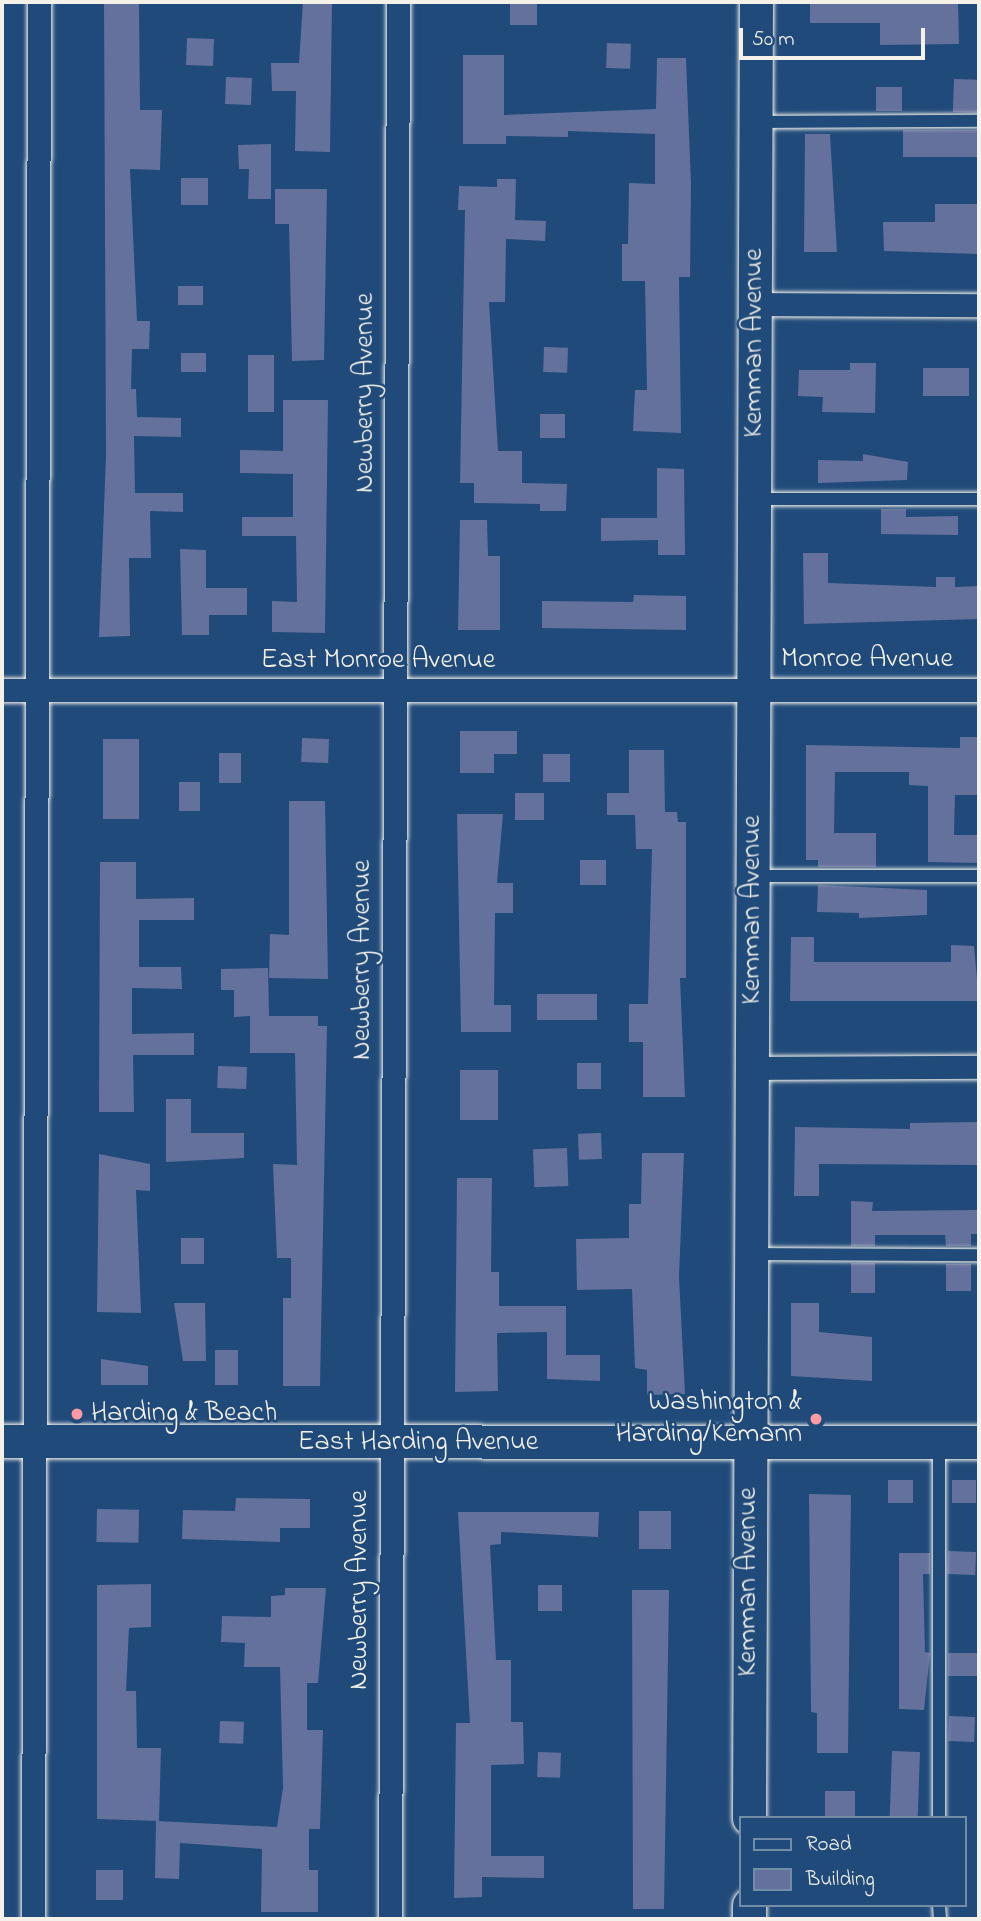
<!DOCTYPE html>
<style>
body{margin:0}
#map{position:relative;width:981px;height:1921px;overflow:hidden;background:#1f4a7a;font-family:"Indie Flower",sans-serif}
div>[style]{position:absolute}
.building>*{inset:0;background:#64719d;transform-origin:0 0}
.roads{filter:drop-shadow(0 0 2px #f4f1e8) drop-shadow(0 0 2px #f4f1e8)}
.lane>*{height:12px;margin:-6px;padding:0 6px;transform-origin:6px;border-radius:6px;background:#1f4a7a}
.street>*{height:23px;margin:-11.5px;padding:0 11.5px;transform-origin:11.5px;border-radius:11.5px;background:#1f4a7a}
.secondary>*{height:33px;margin:-16.5px;padding:0 16.5px;transform-origin:16.5px;border-radius:16.5px;background:#1f4a7a}
.dots>*{width:19px;height:19px;translate:-50% -50%;box-sizing:border-box;border:4px solid #1f4a7a;border-radius:50%}
span{translate:-50% -50%;white-space:nowrap;text-align:center;line-height:1.15;-webkit-text-stroke:5px #1f4a7a;paint-order:stroke}
.street-label{font-size:28px;color:#f4f1e8}
.poi-label{font-size:28px;color:#f4f1e8}
.right{translate:-100% -50%;text-align:right}
.left{translate:0 -50%;text-align:left}
.frame{position:absolute;inset:0;border:4px solid #f4f1e8;pointer-events:none}
.legend{position:absolute;left:739px;top:1816px;width:228px;height:91px;box-sizing:border-box;background:#1f4a7a;border:2px solid #748da6;margin:0;padding:9px 12px;list-style:none;font-size:21px;color:#f4f1e8}
.legend li{display:flex;align-items:center;gap:14px;height:35px}
.legend b{width:35px;border:2px solid #748da6}
.scale{position:absolute;left:739px;top:28px;width:186px;height:32px;box-sizing:border-box;border:4px solid #f4f1e8;border-top:0;padding-left:9px;font-size:21px;line-height:24px;white-space:nowrap;color:#f4f1e8;-webkit-text-stroke:5px #1f4a7a;paint-order:stroke}
</style>
<div id="map">
<div class="building">
<i style="clip-path:polygon(104px 2px,139px 2px,140px 110px,162px 110px,160px 170px,130px 169px,137px 321px,150px 321px,149px 349px,132px 349px,131px 389px,136px 389px,137px 417px,181px 418px,181px 437px,134px 436px,135px 493px,183px 493px,183px 512px,150px 511px,151px 558px,129px 558px,130px 636px,99px 637px,106px 456px)"></i>
<i style="clip-path:polygon(303px 2px,332px 2px,330px 152px,295px 151px,296px 91px,272px 91px,271px 63px,299px 63px)"></i>
<i style="left:510px;top:2px;width:27px;height:23px"></i>
<i style="clip-path:polygon(810px 2px,958px 2px,959px 44px,880px 45px,880px 23px,810px 23px)"></i>
<i style="left:187px;top:38px;width:27px;height:27px;rotate:2deg"></i>
<i style="left:607px;top:43px;width:24px;height:25px;rotate:2deg"></i>
<i style="clip-path:polygon(463px 55px,504px 55px,504px 115px,656px 109px,657px 58px,686px 58px,691px 184px,690px 277px,679px 277px,681px 433px,633px 431px,635px 390px,647px 390px,645px 281px,622px 281px,622px 244px,628px 244px,629px 183px,655px 184px,655px 134px,568px 131px,568px 137px,506px 136px,506px 144px,463px 144px)"></i>
<i style="left:226px;top:77px;width:26px;height:27px;rotate:2deg"></i>
<i style="left:954px;top:79px;width:25px;height:33px;rotate:2deg"></i>
<i style="left:876px;top:87px;width:26px;height:24px"></i>
<i style="left:979px;top:130px;width:27px;height:76px;rotate:90deg"></i>
<i style="clip-path:polygon(805px 134px,830px 134px,837px 252px,804px 252px)"></i>
<i style="clip-path:polygon(271px 144px,271px 199px,248px 199px,249px 169px,239px 169px,238px 145px)"></i>
<i style="left:181px;top:178px;width:27px;height:27px"></i>
<i style="clip-path:polygon(497px 179px,516px 179px,515px 220px,546px 221px,545px 241px,506px 239px,505px 302px,489px 302px,498px 451px,522px 451px,522px 483px,567px 484px,566px 511px,540px 511px,540px 504px,474px 503px,474px 483px,460px 483px,465px 210px,458px 210px,459px 186px,497px 187px)"></i>
<i style="clip-path:polygon(275px 189px,327px 189px,324px 360px,292px 361px,289px 224px,275px 224px)"></i>
<i style="clip-path:polygon(935px 204px,979px 204px,979px 254px,884px 251px,883px 222px,935px 222px)"></i>
<i style="left:178px;top:286px;width:25px;height:19px"></i>
<i style="left:544px;top:347px;width:24px;height:25px;rotate:2deg"></i>
<i style="left:181px;top:353px;width:25px;height:19px"></i>
<i style="left:248px;top:355px;width:26px;height:57px"></i>
<i style="clip-path:polygon(850px 363px,876px 363px,875px 413px,822px 412px,823px 397px,798px 396px,799px 370px,850px 370px)"></i>
<i style="left:923px;top:368px;width:46px;height:28px"></i>
<i style="clip-path:polygon(283px 400px,328px 400px,325px 633px,272px 632px,272px 601px,297px 602px,296px 536px,242px 536px,242px 517px,293px 517px,293px 474px,240px 473px,240px 450px,283px 451px)"></i>
<i style="left:540px;top:414px;width:25px;height:24px"></i>
<i style="clip-path:polygon(863px 454px,908px 462px,907px 480px,818px 483px,818px 460px,863px 461px)"></i>
<i style="clip-path:polygon(657px 468px,684px 469px,685px 555px,658px 555px,658px 540px,601px 541px,601px 518px,657px 518px)"></i>
<i style="clip-path:polygon(881px 509px,906px 509px,906px 517px,958px 516px,958px 535px,881px 534px)"></i>
<i style="clip-path:polygon(460px 520px,487px 520px,488px 556px,500px 556px,500px 630px,458px 630px)"></i>
<i style="clip-path:polygon(180px 549px,206px 550px,206px 588px,247px 588px,247px 615px,209px 615px,209px 635px,182px 635px)"></i>
<i style="clip-path:polygon(803px 553px,828px 553px,828px 583px,936px 587px,936px 577px,955px 577px,955px 587px,979px 586px,979px 619px,804px 624px)"></i>
<i style="clip-path:polygon(634px 595px,686px 596px,686px 630px,542px 628px,542px 601px,633px 602px)"></i>
<i style="clip-path:polygon(460px 731px,517px 731px,517px 754px,494px 754px,494px 773px,460px 773px)"></i>
<i style="clip-path:polygon(960px 737px,979px 737px,979px 795px,955px 795px,954px 835px,979px 835px,979px 863px,928px 862px,928px 786px,909px 785px,909px 772px,835px 772px,834px 833px,876px 833px,876px 867px,818px 867px,818px 860px,806px 860px,806px 745px,960px 748px)"></i>
<i style="left:302px;top:738px;width:27px;height:24px;rotate:2deg"></i>
<i style="left:103px;top:739px;width:36px;height:80px"></i>
<i style="clip-path:polygon(629px 750px,664px 750px,665px 812px,677px 812px,678px 822px,686px 822px,686px 978px,680px 978px,685px 1097px,643px 1097px,643px 1042px,629px 1042px,629px 1004px,648px 1004px,652px 849px,636px 849px,635px 815px,607px 815px,607px 793px,629px 793px)"></i>
<i style="left:219px;top:753px;width:22px;height:30px"></i>
<i style="left:543px;top:754px;width:27px;height:28px"></i>
<i style="left:179px;top:782px;width:21px;height:29px"></i>
<i style="left:544px;top:793px;width:27px;height:29px;rotate:90deg"></i>
<i style="clip-path:polygon(289px 801px,325px 801px,328px 979px,269px 978px,270px 934px,289px 935px)"></i>
<i style="clip-path:polygon(457px 814px,503px 814px,497px 883px,513px 883px,513px 913px,495px 913px,494px 1005px,511px 1005px,511px 1032px,461px 1032px)"></i>
<i style="left:606px;top:860px;width:25px;height:26px;rotate:90deg"></i>
<i style="clip-path:polygon(100px 862px,136px 862px,136px 899px,194px 898px,194px 920px,139px 920px,139px 967px,181px 967px,182px 989px,132px 988px,132px 1034px,194px 1033px,194px 1055px,133px 1055px,134px 1112px,99px 1112px)"></i>
<i style="clip-path:polygon(818px 885px,927px 890px,927px 915px,859px 918px,859px 913px,817px 912px)"></i>
<i style="clip-path:polygon(791px 937px,814px 937px,814px 962px,951px 962px,951px 945px,974px 946px,979px 1001px,790px 1001px)"></i>
<i style="clip-path:polygon(268px 968px,269px 1016px,318px 1016px,318px 1026px,327px 1026px,320px 1386px,283px 1386px,283px 1298px,291px 1298px,291px 1258px,277px 1258px,273px 1164px,297px 1165px,295px 1053px,250px 1053px,250px 1016px,234px 1017px,234px 990px,221px 990px,221px 969px)"></i>
<i style="left:597px;top:994px;width:26px;height:60px;rotate:90deg"></i>
<i style="left:601px;top:1063px;width:26px;height:24px;rotate:90deg"></i>
<i style="left:218px;top:1066px;width:29px;height:22px;rotate:2deg"></i>
<i style="left:460px;top:1070px;width:38px;height:50px"></i>
<i style="clip-path:polygon(166px 1099px,191px 1099px,191px 1133px,244px 1133px,244px 1158px,166px 1162px)"></i>
<i style="clip-path:polygon(978px 1122px,978px 1165px,819px 1164px,819px 1196px,794px 1196px,795px 1127px,910px 1129px,910px 1123px)"></i>
<i style="left:601px;top:1133px;width:26px;height:23px;rotate:88deg"></i>
<i style="left:567px;top:1148px;width:38px;height:34px;rotate:88deg"></i>
<i style="clip-path:polygon(642px 1153px,684px 1153px,679px 1277px,685px 1394px,647px 1395px,647px 1370px,635px 1368px,632px 1289px,577px 1290px,576px 1239px,629px 1238px,629px 1204px,641px 1204px)"></i>
<i style="clip-path:polygon(99px 1154px,150px 1164px,150px 1191px,136px 1190px,141px 1313px,97px 1312px)"></i>
<i style="clip-path:polygon(457px 1178px,492px 1178px,491px 1272px,499px 1272px,499px 1306px,566px 1306px,566px 1355px,600px 1355px,600px 1381px,547px 1379px,547px 1332px,497px 1333px,498px 1391px,455px 1392px)"></i>
<i style="clip-path:polygon(851px 1201px,873px 1202px,872px 1211px,978px 1210px,978px 1234px,971px 1234px,971px 1246px,946px 1246px,945px 1235px,875px 1235px,875px 1246px,851px 1246px)"></i>
<i style="left:181px;top:1238px;width:23px;height:26px"></i>
<i style="left:851px;top:1263px;width:24px;height:30px"></i>
<i style="left:946px;top:1264px;width:25px;height:27px"></i>
<i style="clip-path:polygon(174px 1303px,205px 1303px,206px 1361px,183px 1361px)"></i>
<i style="clip-path:polygon(791px 1303px,819px 1303px,819px 1332px,872px 1337px,872px 1381px,791px 1376px)"></i>
<i style="left:215px;top:1350px;width:23px;height:35px"></i>
<i style="clip-path:polygon(101px 1359px,148px 1366px,148px 1385px,101px 1385px)"></i>
<i style="left:888px;top:1480px;width:25px;height:23px"></i>
<i style="left:952px;top:1480px;width:24px;height:23px"></i>
<i style="clip-path:polygon(809px 1494px,851px 1495px,848px 1753px,817px 1753px,817px 1713px,811px 1712px)"></i>
<i style="clip-path:polygon(236px 1498px,310px 1499px,310px 1528px,280px 1528px,280px 1542px,182px 1539px,183px 1510px,235px 1511px)"></i>
<i style="left:97px;top:1509px;width:42px;height:33px;rotate:1deg"></i>
<i style="left:639px;top:1511px;width:32px;height:38px"></i>
<i style="clip-path:polygon(458px 1512px,599px 1512px,598px 1537px,501px 1532px,501px 1544px,490px 1545px,496px 1660px,511px 1660px,511px 1722px,523px 1722px,524px 1764px,491px 1765px,491px 1856px,544px 1856px,544px 1878px,482px 1877px,482px 1897px,454px 1898px,456px 1723px,470px 1723px)"></i>
<i style="left:976px;top:1552px;width:23px;height:28px;rotate:92deg"></i>
<i style="clip-path:polygon(899px 1553px,930px 1553px,930px 1574px,923px 1574px,925px 1652px,930px 1653px,924px 1710px,899px 1709px)"></i>
<i style="clip-path:polygon(151px 1584px,151px 1627px,129px 1628px,126px 1691px,136px 1691px,137px 1748px,161px 1748px,159px 1821px,97px 1819px,97px 1585px)"></i>
<i style="left:538px;top:1585px;width:24px;height:26px"></i>
<i style="clip-path:polygon(285px 1588px,326px 1588px,318px 1683px,307px 1683px,307px 1730px,323px 1730px,320px 1829px,309px 1829px,309px 1870px,318px 1870px,318px 1912px,261px 1912px,262px 1849px,180px 1843px,179px 1879px,155px 1878px,156px 1821px,277px 1827px,283px 1788px,280px 1667px,244px 1667px,245px 1643px,221px 1642px,222px 1616px,271px 1617px,271px 1596px,285px 1595px)"></i>
<i style="clip-path:polygon(632px 1590px,669px 1590px,664px 1909px,633px 1909px)"></i>
<i style="left:948px;top:1653px;width:29px;height:23px"></i>
<i style="left:949px;top:1716px;width:26px;height:25px;rotate:2deg"></i>
<i style="left:220px;top:1721px;width:24px;height:22px;rotate:2deg"></i>
<i style="left:892px;top:1751px;width:28px;height:65px;rotate:2deg"></i>
<i style="left:538px;top:1752px;width:23px;height:25px;rotate:2deg"></i>
<i style="left:825px;top:1791px;width:30px;height:27px"></i>
<i style="left:96px;top:1870px;width:27px;height:30px"></i>
</div>
<div class="roads">
<div class="lane">
<i style="left:757px;top:122px;width:222px;rotate:-0.3deg"></i>
<i style="left:755px;top:499px;width:224px"></i>
<i style="left:753px;top:876px;width:226px"></i>
<i style="left:751px;top:1254px;width:228px;rotate:0.3deg"></i>
<i style="left:939px;top:1444px;width:374px;rotate:90deg"></i>
<i style="left:939px;top:1905px;width:14px;rotate:86deg"></i>
</div>
<div class="street">
<i style="left:755px;top:304px;width:224px;rotate:0.3deg"></i>
<i style="left:2px;top:690px;width:977px"></i>
<i style="left:752px;top:1068px;width:227px;rotate:-0.3deg"></i>
<i style="left:33px;top:1919px;width:1917px;rotate:-89.82deg"></i>
<i style="left:390px;top:1919px;width:1917px;rotate:-89.76deg"></i>
</div>
<div class="secondary">
<i style="left:2px;top:1441px;width:977px;rotate:0.06deg"></i>
<i style="left:749px;top:1818px;width:1816px;rotate:-89.78deg"></i>
<i style="left:749px;top:1919px;width:14px;rotate:-90deg"></i>
</div>
</div>
<div class="dots">
<i style="left:77px;top:1414px;background:#ff9aa2"></i>
<i style="left:816px;top:1419px;background:#ff9aa2"></i>
</div>
<div class="street-label">
<span style="left:755px;top:343px;rotate:-90deg">Kemman Avenue</span>
<span style="left:366px;top:393px;rotate:-90deg">Newberry Avenue</span>
<span style="left:867px;top:660px">Monroe Avenue</span>
<span style="left:378px;top:661px">East Monroe Avenue</span>
<span style="left:753px;top:910px;rotate:-90deg">Kemman Avenue</span>
<span style="left:363px;top:960px;rotate:-90deg">Newberry Avenue</span>
<span style="left:418px;top:1443px">East Harding Avenue</span>
<span style="left:749px;top:1582px;rotate:-90deg">Kemman Avenue</span>
<span style="left:360px;top:1590px;rotate:-90deg">Newberry Avenue</span>
</div>
<div class="poi-label">
<span class="right" style="left:802px;top:1419px">Washington &amp;<br>Harding/Kemann</span>
<span class="left" style="left:91px;top:1414px">Harding &amp; Beach</span>
</div>
<div class="frame"></div>
<ul class="legend">
<li><b style="height:9px;background:#1f4a7a"></b>Road</li>
<li><b style="height:19px;background:#64719d"></b>Building</li>
</ul>
<div class="scale">50 m</div>
</div>
